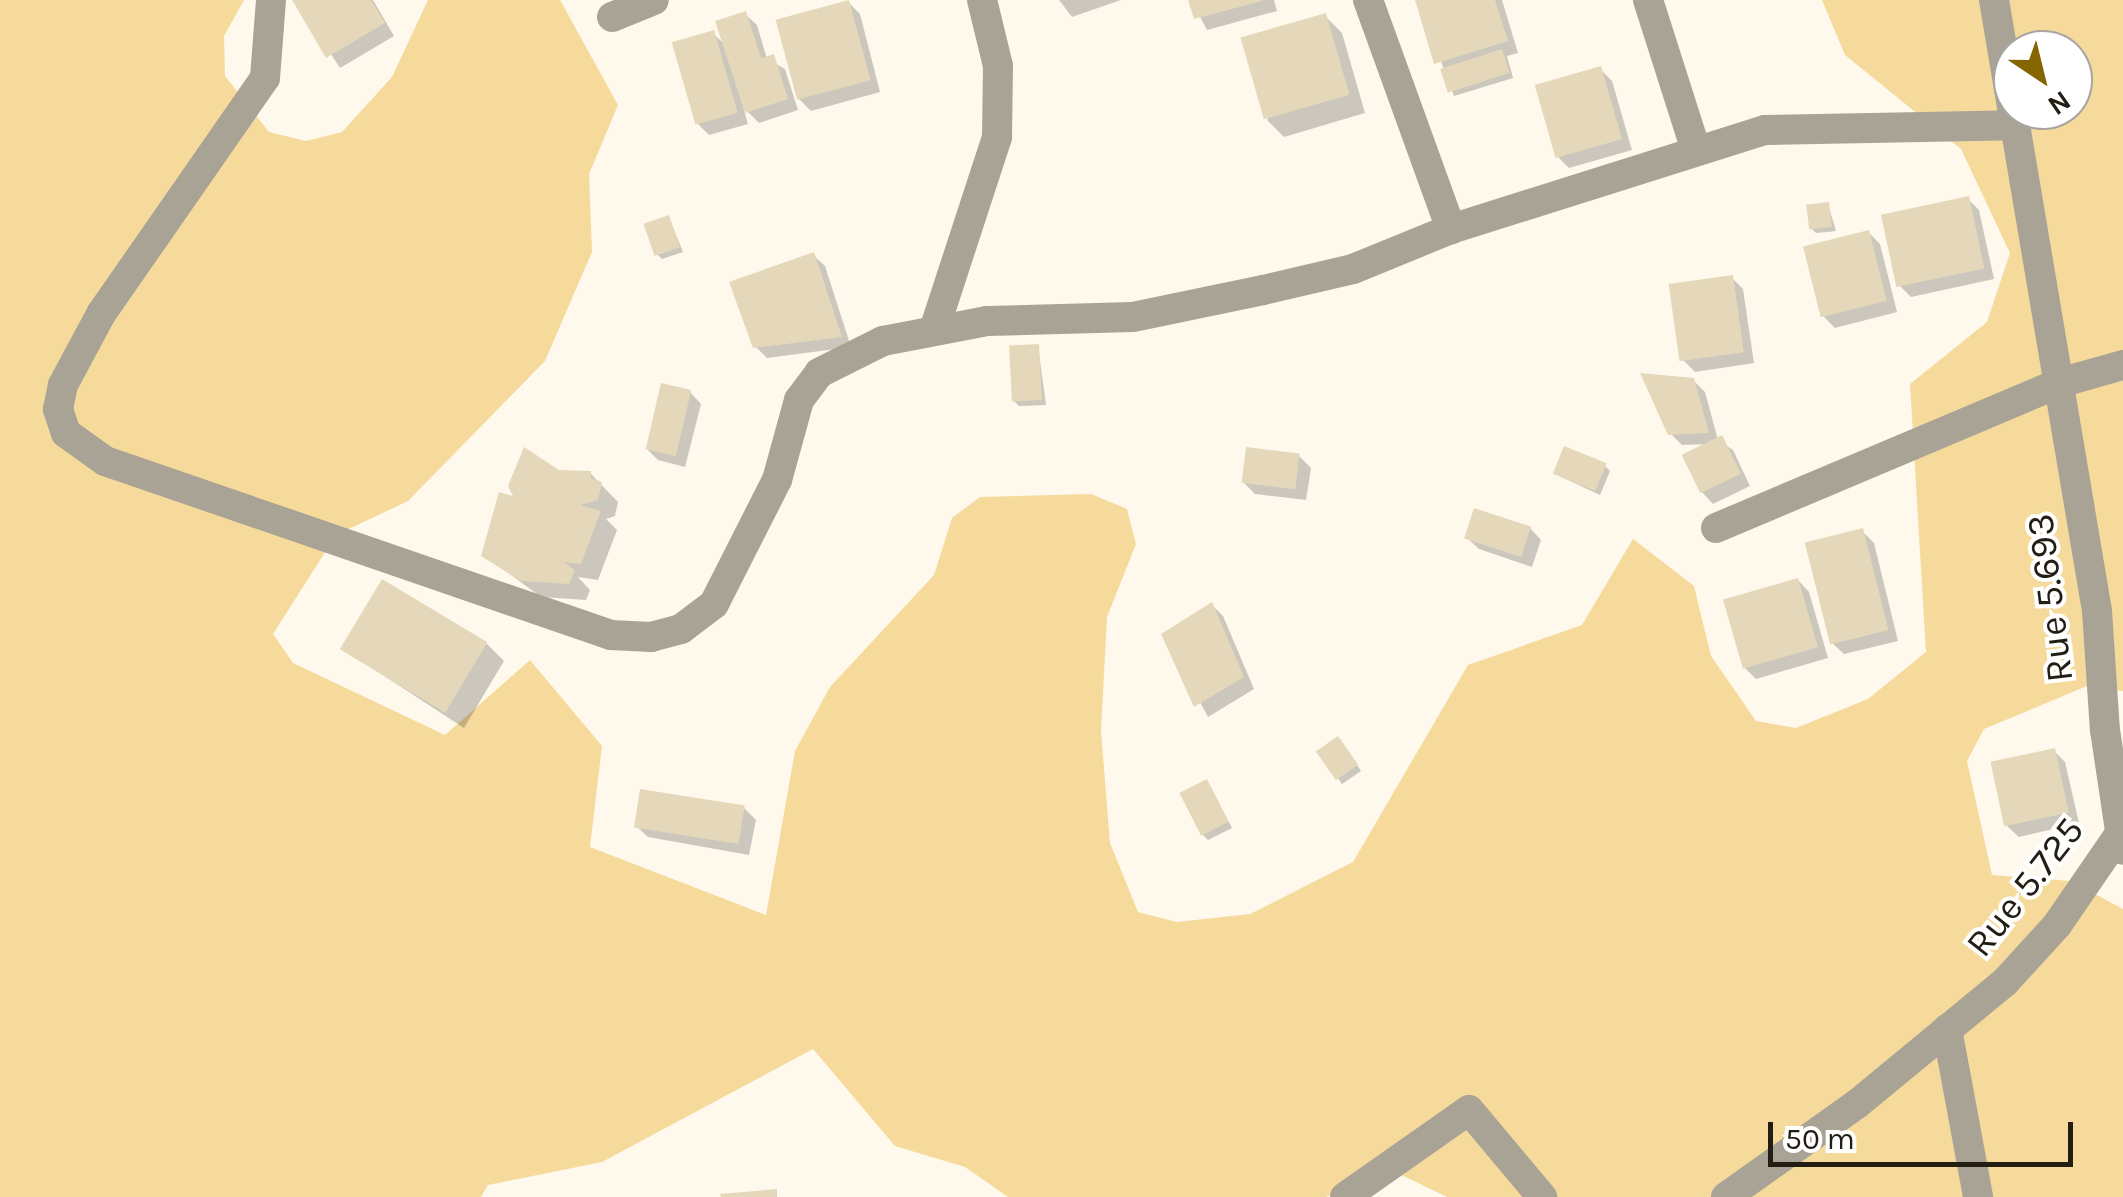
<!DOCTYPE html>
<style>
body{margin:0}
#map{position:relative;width:2123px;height:1197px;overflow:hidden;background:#fef9ec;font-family:Karla,sans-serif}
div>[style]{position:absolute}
.green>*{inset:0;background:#f5da9c}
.shadow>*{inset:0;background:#0003}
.building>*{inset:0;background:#e5d8ba;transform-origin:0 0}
.minor>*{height:30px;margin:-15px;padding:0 15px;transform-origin:15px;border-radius:15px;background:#a9a396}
span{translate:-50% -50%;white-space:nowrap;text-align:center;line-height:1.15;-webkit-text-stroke:8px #fff;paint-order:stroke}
.street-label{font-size:38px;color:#231e13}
.north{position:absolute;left:1993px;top:30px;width:100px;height:100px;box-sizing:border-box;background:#fff;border:2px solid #a7a5a1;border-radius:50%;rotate:145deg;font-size:28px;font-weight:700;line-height:40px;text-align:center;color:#231e13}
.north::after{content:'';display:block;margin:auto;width:35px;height:45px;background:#856500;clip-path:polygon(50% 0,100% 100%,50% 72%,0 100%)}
.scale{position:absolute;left:1768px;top:1122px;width:305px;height:45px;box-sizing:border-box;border:5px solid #231e13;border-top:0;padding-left:12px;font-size:30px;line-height:35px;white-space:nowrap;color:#231e13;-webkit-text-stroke:8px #fff;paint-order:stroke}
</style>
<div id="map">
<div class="green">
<i style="clip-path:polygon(evenodd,0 0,244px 0,224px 36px,225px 76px,269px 132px,306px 141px,342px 132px,392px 77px,428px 0,560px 0,618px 105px,589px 174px,592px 252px,545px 361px,408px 501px,336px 535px,273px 634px,293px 663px,445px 735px,530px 660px,602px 746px,590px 847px,766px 915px,795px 751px,830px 687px,934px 575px,952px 518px,980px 497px,1091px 494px,1127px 509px,1136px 544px,1107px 617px,1101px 731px,1110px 843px,1138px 912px,1177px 922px,1250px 914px,1353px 862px,1468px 665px,1582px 625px,1633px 539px,1694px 586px,1711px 656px,1756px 721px,1796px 728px,1868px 699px,1926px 652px,1910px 384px,1987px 322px,2010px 253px,1961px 149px,1845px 55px,1822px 0,2123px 0,2123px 691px,2087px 686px,1984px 729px,1967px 761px,1992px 875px,2071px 881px,2123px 909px,2123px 1197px,1447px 1197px,1389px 1169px,1326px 1197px,1008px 1197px,965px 1167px,895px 1146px,813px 1049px,602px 1162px,488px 1185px,481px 1197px,0 1197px,0 0,2013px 50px,2073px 50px,2073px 110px,2013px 110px,2013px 50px)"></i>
</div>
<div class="shadow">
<i style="clip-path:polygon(296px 0,373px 0,394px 36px,340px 68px)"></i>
<i style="clip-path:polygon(1059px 0,1121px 0,1072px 17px)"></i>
<i style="clip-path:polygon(1191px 0,1274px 0,1277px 11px,1207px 30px)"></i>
<i style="clip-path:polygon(1418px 0,1502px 0,1518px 53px,1507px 56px,1513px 78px,1454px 96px)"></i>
<i style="clip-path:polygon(848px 2px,860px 14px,880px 92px,811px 111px,799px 99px)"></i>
<i style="clip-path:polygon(745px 14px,757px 25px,767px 59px,785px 69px,798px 110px,759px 123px,743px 107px,748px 124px,709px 135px,698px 124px,713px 33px,726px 46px)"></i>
<i style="clip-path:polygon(1325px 16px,1342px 33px,1365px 113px,1284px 137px,1267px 120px)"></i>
<i style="clip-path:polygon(1600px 69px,1612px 81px,1632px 150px,1569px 168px,1558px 157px)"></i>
<i style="clip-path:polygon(1968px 199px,1979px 210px,1994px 279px,1911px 297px,1899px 285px)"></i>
<i style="clip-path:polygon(1828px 204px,1836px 231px,1816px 233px,1811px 228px)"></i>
<i style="clip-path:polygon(669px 218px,683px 252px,662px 259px,657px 254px)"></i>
<i style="clip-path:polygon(1868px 232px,1880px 244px,1897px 312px,1835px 328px,1824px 317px)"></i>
<i style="clip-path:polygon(813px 255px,825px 266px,851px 347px,767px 358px,755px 346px)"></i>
<i style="clip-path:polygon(1732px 278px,1743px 289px,1754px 363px,1695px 372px,1683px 360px)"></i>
<i style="clip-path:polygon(1038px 346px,1046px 405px,1019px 406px,1014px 401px)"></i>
<i style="clip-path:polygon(1693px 380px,1705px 392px,1718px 440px,1733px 450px,1750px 486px,1713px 504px,1702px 492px,1709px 444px,1682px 445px,1670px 433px)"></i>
<i style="clip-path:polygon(690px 392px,701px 404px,685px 467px,658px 460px,647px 449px)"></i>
<i style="clip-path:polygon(1299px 456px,1311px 468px,1306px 500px,1255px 494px,1243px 482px)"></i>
<i style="clip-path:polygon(1605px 466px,1610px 471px,1600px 495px,1555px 474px)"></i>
<i style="clip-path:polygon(558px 472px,590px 473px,618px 502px,615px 516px,606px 519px,617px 530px,598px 580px,578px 577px,590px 590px,586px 600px,541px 597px,484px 555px,517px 500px)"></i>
<i style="clip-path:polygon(1530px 528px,1541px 540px,1532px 567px,1479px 549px,1467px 538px)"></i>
<i style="clip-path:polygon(1862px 531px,1874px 543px,1898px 641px,1844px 654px,1832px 643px)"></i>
<i style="clip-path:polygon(1798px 580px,1809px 592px,1828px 658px,1756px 679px,1744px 667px)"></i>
<i style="clip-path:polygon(1212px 605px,1223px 616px,1254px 689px,1208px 717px,1164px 635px)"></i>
<i style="clip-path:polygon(487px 644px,504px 661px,464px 728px,343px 649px)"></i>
<i style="clip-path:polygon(1343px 745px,1361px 771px,1342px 784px,1319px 752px)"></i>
<i style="clip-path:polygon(2054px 751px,2065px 762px,2079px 823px,2019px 837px,2007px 826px)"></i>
<i style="clip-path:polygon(1207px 782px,1232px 828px,1208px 840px,1203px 835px)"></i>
<i style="clip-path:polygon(744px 808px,756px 820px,749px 855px,648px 837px,636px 826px)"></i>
</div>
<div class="building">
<i style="clip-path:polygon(292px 0,371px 0,385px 23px,326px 58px)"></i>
<i style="left:849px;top:0;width:83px;height:76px;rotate:75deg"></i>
<i style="clip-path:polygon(1188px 0,1262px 0,1262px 1px,1194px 19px)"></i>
<i style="clip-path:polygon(1415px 0,1495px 0,1508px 41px,1434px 64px)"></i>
<i style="clip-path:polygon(746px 11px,761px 58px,774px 54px,788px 99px,745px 113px,715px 21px)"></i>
<i style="left:1326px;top:13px;width:85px;height:89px;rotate:74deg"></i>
<i style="left:714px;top:30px;width:86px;height:44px;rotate:74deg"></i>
<i style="left:1502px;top:49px;width:25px;height:65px;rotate:72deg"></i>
<i style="left:1601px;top:66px;width:76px;height:69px;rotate:74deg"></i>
<i style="left:1969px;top:196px;width:74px;height:90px;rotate:78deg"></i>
<i style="left:1829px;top:202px;width:25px;height:23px;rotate:83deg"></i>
<i style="left:669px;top:215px;width:34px;height:27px;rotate:71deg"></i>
<i style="left:1869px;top:230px;width:73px;height:68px;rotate:76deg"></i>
<i style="clip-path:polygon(814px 252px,842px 337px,753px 348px,729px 282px)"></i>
<i style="left:1733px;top:275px;width:78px;height:65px;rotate:82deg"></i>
<i style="left:1039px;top:344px;width:56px;height:30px;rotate:87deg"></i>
<i style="clip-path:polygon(1640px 373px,1694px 378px,1709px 433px,1668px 435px)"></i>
<i style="left:661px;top:383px;width:31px;height:68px;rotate:13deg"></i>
<i style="left:1722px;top:435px;width:43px;height:45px;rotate:64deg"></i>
<i style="left:1564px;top:446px;width:46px;height:30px;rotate:22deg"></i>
<i style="clip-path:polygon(524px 447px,559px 470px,591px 471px,591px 478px,602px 482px,598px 500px,580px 505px,601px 511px,581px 564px,563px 562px,575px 570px,569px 584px,521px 581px,481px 556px,499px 492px,513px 496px,508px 486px)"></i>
<i style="left:1246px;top:447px;width:54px;height:36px;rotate:7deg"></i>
<i style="left:1474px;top:508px;width:60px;height:32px;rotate:18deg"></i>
<i style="left:1863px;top:528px;width:105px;height:60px;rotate:76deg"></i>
<i style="left:1798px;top:578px;width:72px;height:78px;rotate:74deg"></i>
<i style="left:382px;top:579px;width:123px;height:82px;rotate:31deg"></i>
<i style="clip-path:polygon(1212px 602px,1244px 677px,1194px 707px,1161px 634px)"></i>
<i style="left:1338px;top:736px;width:35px;height:27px;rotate:55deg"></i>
<i style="left:2055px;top:748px;width:66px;height:66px;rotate:78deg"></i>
<i style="left:1207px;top:779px;width:48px;height:31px;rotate:63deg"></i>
<i style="left:640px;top:789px;width:106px;height:39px;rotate:9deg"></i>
<i style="clip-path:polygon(777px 1189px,777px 1197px,721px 1197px,720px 1194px)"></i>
</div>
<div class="minor">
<i style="left:271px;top:0;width:78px;rotate:94.4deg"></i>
<i style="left:265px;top:78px;width:287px;rotate:124.8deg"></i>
<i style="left:101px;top:314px;width:81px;rotate:118.2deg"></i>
<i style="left:63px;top:385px;width:25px;rotate:102deg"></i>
<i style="left:58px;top:409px;width:25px;rotate:72deg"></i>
<i style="left:66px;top:433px;width:48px;rotate:35.7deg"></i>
<i style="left:105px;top:461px;width:535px;rotate:18.98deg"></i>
<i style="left:611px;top:635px;width:40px;rotate:2.9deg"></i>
<i style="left:651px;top:637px;width:31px;rotate:-15deg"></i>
<i style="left:681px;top:629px;width:41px;rotate:-37.1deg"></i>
<i style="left:714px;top:604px;width:139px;rotate:-63.1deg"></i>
<i style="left:777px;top:480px;width:83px;rotate:-74.6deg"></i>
<i style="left:799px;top:400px;width:34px;rotate:-53deg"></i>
<i style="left:819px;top:373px;width:72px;rotate:-26.6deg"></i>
<i style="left:883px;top:341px;width:106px;rotate:-10.9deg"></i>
<i style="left:987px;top:321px;width:146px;rotate:-1.6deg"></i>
<i style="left:1133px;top:317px;width:133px;rotate:-11.7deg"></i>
<i style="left:1263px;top:290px;width:92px;rotate:-13.1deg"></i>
<i style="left:1353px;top:269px;width:106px;rotate:-22.2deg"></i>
<i style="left:1451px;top:229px;width:329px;rotate:-17.5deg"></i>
<i style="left:1765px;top:130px;width:250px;rotate:-1.1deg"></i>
<i style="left:1368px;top:0;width:244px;rotate:70.1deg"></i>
<i style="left:1648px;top:0;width:157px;rotate:72.3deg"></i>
<i style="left:1994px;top:0;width:620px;rotate:80.43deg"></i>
<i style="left:2097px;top:611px;width:119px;rotate:86.2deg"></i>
<i style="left:2105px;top:730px;width:121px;rotate:81.5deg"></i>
<i style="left:612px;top:17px;width:45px;rotate:-22deg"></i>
<i style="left:935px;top:327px;width:200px;rotate:-71.9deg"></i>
<i style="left:997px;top:137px;width:71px;rotate:-89.2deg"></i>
<i style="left:998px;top:66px;width:68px;rotate:-103.6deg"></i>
<i style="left:1716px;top:528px;width:372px;rotate:-22.9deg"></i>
<i style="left:2059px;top:383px;width:66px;rotate:-15.7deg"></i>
<i style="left:1947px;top:1029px;width:171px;rotate:79.5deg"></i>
<i style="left:1345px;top:1197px;width:151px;rotate:-35.1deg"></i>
<i style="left:1469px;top:1110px;width:114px;rotate:50deg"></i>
<i style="left:1726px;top:1197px;width:161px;rotate:-35.4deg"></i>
<i style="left:1857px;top:1104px;width:192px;rotate:-39.5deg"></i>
<i style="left:2005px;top:982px;width:77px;rotate:-47.6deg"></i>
<i style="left:2057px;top:925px;width:116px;rotate:-55.5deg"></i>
</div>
<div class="street-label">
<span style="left:2050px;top:598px;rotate:-97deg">Rue 5.693</span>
<span style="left:2025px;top:887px;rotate:-52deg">Rue 5.725</span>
</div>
<div class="north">N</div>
<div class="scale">50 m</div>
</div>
